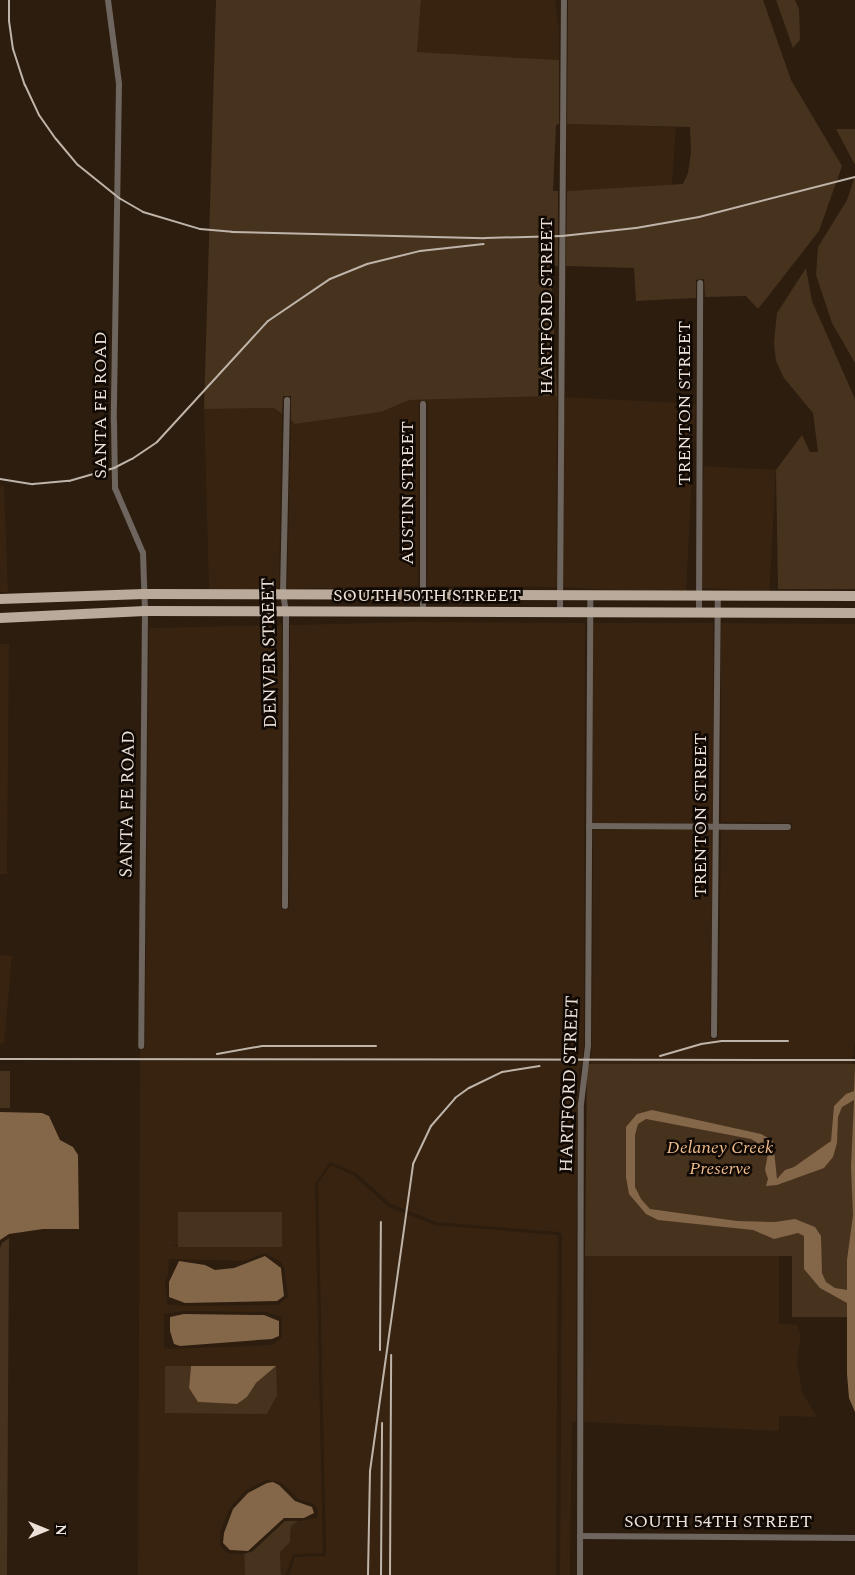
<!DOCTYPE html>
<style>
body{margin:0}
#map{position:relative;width:855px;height:1575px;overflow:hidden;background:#2c1d0f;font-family:Spectral,serif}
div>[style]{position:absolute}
.built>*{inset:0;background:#37230f;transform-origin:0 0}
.green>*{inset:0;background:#47321e;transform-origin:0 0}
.water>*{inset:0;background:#846649}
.minor>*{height:6px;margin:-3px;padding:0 3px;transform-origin:3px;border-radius:3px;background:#6d655e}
.primary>*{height:10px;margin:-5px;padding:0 5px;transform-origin:5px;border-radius:5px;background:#baaa9b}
.rail>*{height:2px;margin:-1px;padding:0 1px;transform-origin:1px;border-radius:1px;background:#bfb4a9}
span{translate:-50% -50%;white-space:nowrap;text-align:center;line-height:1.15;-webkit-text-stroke:5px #100904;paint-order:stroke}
.street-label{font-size:18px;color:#ece1d8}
.park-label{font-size:18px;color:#efbb8b;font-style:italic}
.north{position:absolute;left:20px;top:1505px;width:50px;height:50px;-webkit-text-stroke:4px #100904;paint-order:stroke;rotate:90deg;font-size:14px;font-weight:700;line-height:20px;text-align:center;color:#ece1d8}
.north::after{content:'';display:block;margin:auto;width:18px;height:22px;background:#ece1d8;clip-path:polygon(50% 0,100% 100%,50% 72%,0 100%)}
</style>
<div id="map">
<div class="built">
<i style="clip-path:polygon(421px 0,555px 0,559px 31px,559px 60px,417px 52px)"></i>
<i style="clip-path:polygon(567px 124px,676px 127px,672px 186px,567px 191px)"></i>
<i style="clip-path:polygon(557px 396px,556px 587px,427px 586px,428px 401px,419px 401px,418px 586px,287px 589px,291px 420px,296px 424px,381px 412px,409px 400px)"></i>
<i style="left:565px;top:397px;width:131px;height:190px;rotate:3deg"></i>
<i style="clip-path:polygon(274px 408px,282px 414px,279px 589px,209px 590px,204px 409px)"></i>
<i style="left:704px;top:466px;width:72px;height:122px;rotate:3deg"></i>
<i style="clip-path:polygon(0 485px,4px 486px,8px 592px,0 592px)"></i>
<i style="clip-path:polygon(evenodd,412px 622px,585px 623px,584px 1046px,581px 1069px,579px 1069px,577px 1104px,576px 1422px,572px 1422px,570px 1575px,560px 1575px,562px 1234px,558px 1232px,436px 1222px,391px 1204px,356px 1173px,330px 1162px,315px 1184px,323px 1553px,293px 1554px,286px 1575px,281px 1575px,280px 1552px,291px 1537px,291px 1526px,298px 1521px,317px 1518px,318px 1510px,314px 1504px,298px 1499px,282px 1483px,266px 1480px,246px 1490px,230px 1508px,220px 1532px,220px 1545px,227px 1553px,244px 1554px,245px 1575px,138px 1575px,140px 1049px,145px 1049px,149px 628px,282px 625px,281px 909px,289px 910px,290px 625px,412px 622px,282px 1212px,282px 1247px,172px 1246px,282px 1212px,412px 622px,265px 1253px,281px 1262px,284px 1267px,288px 1297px,278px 1305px,185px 1306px,167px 1304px,165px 1282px,168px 1275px,169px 1259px,244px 1261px,265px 1253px,412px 622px,184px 1311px,266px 1312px,282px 1317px,282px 1337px,272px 1345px,170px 1349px,164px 1348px,164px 1314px,184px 1311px)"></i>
<i style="left:593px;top:623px;width:120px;height:200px"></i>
<i style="clip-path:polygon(721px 623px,855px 624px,855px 1042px,852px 1065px,590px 1068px,592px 1046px,593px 830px,713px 829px,710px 1039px,718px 1039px,721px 830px,792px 830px,792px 823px,721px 822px)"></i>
<i style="clip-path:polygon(0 644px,9px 644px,7px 874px,0 874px)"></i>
<i style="left:0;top:955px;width:12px;height:88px;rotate:5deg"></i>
<i style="clip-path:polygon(331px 1165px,353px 1175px,389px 1207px,435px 1225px,558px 1235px,556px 1575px,289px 1575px,295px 1557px,326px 1556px,318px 1183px)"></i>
<i style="clip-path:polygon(585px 1248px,779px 1251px,779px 1323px,797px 1325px,801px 1335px,797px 1361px,802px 1392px,817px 1417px,779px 1416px,779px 1431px,584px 1422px)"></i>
</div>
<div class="green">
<i style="clip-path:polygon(216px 0,421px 0,417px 52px,559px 60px,559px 124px,556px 125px,553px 191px,558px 191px,558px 266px,551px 266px,557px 396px,409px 400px,381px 412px,295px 424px,291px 420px,291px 396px,283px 396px,282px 414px,274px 408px,204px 409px)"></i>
<i style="clip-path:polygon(568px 0,763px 0,791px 80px,842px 166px,819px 231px,758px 309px,746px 296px,705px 297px,704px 279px,696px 280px,696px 298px,636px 301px,634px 268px,566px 266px,567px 191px,683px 184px,688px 173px,691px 152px,690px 127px,567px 124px)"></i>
<i style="clip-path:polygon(776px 0,795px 0,799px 9px,800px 40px,793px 48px)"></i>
<i style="clip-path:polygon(836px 129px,855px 129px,855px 165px)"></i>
<i style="clip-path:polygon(855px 176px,855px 363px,832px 323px,816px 275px,818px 247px,847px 200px)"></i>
<i style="clip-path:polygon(806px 268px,812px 301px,855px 399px,855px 589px,778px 589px,776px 470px,802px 435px,810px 452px,818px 452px,813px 413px,784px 378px,776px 361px,774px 342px,777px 313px)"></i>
<i style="clip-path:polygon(587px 1064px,855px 1064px,855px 1317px,792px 1317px,792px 1256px,585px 1256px)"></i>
<i style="left:0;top:1071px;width:10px;height:37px"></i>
<i style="left:178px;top:1212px;width:104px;height:35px"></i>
<i style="clip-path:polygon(9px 1238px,7px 1575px,0 1575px,0 1248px,2px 1243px)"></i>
<i style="clip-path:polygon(165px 1366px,191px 1366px,189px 1388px,198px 1402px,237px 1404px,247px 1397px,256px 1383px,276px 1366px,277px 1395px,267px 1414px,165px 1413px)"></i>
<i style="clip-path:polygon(285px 1521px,298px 1521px,291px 1526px,290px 1542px,280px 1552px,281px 1575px,245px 1575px,244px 1554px,253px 1551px)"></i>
</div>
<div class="water">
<i style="clip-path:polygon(evenodd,855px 1067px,855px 1412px,849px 1398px,847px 1374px,847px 1303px,820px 1288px,804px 1269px,804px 1236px,798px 1233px,774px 1239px,753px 1230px,658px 1220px,646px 1214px,629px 1194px,626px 1177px,626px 1127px,637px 1114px,652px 1110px,761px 1134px,773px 1141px,777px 1179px,785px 1170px,794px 1167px,831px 1141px,834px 1106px,846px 1094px,854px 1091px,855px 1067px,854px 1100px,851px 1167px,853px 1215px,847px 1260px,847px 1290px,835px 1288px,826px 1282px,822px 1273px,821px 1236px,815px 1227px,795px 1219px,775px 1222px,737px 1221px,650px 1209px,641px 1199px,635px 1187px,635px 1135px,638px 1124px,646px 1119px,751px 1139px,764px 1147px,768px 1153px,765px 1170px,768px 1179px,766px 1186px,777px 1185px,824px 1168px,833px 1157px,837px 1143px,838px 1117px,842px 1107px,854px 1100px)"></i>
<i style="clip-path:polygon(0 1112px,42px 1113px,49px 1116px,60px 1140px,73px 1147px,78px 1155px,79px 1229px,43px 1229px,9px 1234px,0 1240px)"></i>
<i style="clip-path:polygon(265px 1256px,281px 1268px,284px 1296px,277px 1301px,185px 1303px,169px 1297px,169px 1282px,179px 1261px,205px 1265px,215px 1270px,234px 1268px)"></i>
<i style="clip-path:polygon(184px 1314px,264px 1315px,279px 1321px,279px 1336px,272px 1339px,180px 1346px,174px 1344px,170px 1331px,170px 1317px)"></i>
<i style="clip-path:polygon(191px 1366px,276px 1366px,256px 1383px,247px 1397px,237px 1404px,198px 1402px,189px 1388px)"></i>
<i style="clip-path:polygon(273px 1482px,279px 1485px,295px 1501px,312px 1507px,314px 1513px,304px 1518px,284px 1518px,248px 1551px,230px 1550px,223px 1543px,224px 1533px,233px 1509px,248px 1493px,267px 1483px)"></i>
</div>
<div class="minor">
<i style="left:108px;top:0;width:85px;rotate:82.5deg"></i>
<i style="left:119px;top:84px;width:337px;rotate:90.9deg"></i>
<i style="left:114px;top:421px;width:67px;rotate:89.1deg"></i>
<i style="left:115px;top:488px;width:71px;rotate:66.7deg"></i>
<i style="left:143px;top:553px;width:58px;rotate:88deg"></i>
<i style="left:145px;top:611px;width:435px;rotate:90.5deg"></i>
<i style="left:423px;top:612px;width:208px;rotate:-90deg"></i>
<i style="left:560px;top:612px;width:612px;rotate:-89.63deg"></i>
<i style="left:699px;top:613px;width:330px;rotate:-89.8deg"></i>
<i style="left:589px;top:826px;width:199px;rotate:0.3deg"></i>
<i style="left:285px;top:906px;width:294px;rotate:-89.8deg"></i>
<i style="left:286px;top:612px;width:18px;rotate:-99deg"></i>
<i style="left:283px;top:594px;width:194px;rotate:-88.8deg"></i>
<i style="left:714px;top:1035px;width:440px;rotate:-89.5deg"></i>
<i style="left:580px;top:1536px;width:275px;rotate:0.4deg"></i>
<i style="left:580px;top:1575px;width:471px;rotate:-89.9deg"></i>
<i style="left:581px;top:1104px;width:58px;rotate:-83.1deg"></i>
<i style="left:588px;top:1046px;width:451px;rotate:-89.7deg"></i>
</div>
<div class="primary">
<i style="left:0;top:599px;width:144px;rotate:-2deg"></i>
<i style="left:144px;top:594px;width:711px;rotate:0.16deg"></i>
<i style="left:0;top:618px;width:145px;rotate:-2.8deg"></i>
<i style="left:145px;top:611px;width:710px;rotate:0.16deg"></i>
</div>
<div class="rail">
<i style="left:9px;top:0;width:21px;rotate:90deg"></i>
<i style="left:9px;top:21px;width:28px;rotate:82deg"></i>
<i style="left:13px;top:49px;width:38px;rotate:72deg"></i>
<i style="left:25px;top:85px;width:33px;rotate:65deg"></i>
<i style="left:39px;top:115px;width:29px;rotate:55deg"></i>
<i style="left:56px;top:139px;width:34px;rotate:50deg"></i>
<i style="left:78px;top:165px;width:53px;rotate:38.8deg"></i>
<i style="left:119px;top:198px;width:28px;rotate:30deg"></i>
<i style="left:143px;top:212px;width:59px;rotate:16.6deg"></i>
<i style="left:200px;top:229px;width:32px;rotate:5deg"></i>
<i style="left:232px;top:232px;width:253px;rotate:1.4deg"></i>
<i style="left:485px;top:238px;width:77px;rotate:-1.5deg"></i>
<i style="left:562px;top:236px;width:74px;rotate:-6.2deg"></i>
<i style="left:636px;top:228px;width:64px;rotate:-9.9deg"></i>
<i style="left:699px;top:217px;width:161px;rotate:-14.4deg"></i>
<i style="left:0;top:479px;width:33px;rotate:9deg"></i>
<i style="left:33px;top:484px;width:36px;rotate:-5deg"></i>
<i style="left:69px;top:481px;width:47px;rotate:-16.1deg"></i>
<i style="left:114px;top:468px;width:20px;rotate:-27deg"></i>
<i style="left:132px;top:459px;width:30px;rotate:-34deg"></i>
<i style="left:157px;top:442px;width:164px;rotate:-47.5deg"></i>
<i style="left:268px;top:321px;width:75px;rotate:-34.1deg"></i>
<i style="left:330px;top:279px;width:40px;rotate:-22deg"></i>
<i style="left:367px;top:264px;width:55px;rotate:-13.8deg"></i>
<i style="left:420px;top:251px;width:64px;rotate:-6.2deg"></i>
<i style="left:217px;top:1054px;width:46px;rotate:-10.1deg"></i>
<i style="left:262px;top:1046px;width:114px"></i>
<i style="left:660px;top:1056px;width:43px;rotate:-16.3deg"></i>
<i style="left:701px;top:1044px;width:21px;rotate:-8deg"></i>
<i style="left:722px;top:1041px;width:66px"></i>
<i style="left:0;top:1059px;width:855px;rotate:0.07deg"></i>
<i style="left:380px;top:1350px;width:128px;rotate:-89.6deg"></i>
<i style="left:368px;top:1575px;width:104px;rotate:-88.9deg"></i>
<i style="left:370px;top:1471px;width:310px;rotate:-82deg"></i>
<i style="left:413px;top:1164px;width:42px;rotate:-64.7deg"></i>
<i style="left:431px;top:1126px;width:37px;rotate:-49deg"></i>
<i style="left:455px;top:1098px;width:17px;rotate:-36deg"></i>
<i style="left:469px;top:1088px;width:37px;rotate:-26deg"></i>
<i style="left:502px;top:1072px;width:38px;rotate:-9deg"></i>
<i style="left:381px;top:1575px;width:152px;rotate:-89.6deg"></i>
<i style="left:390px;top:1575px;width:220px;rotate:-89.7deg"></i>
</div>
<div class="street-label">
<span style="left:547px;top:306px;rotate:-90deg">HARTFORD STREET</span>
<span style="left:685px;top:403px;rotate:-90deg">TRENTON STREET</span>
<span style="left:101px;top:405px;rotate:-90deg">SANTA FE ROAD</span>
<span style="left:408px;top:493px;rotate:-90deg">AUSTIN STREET</span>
<span style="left:427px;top:596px">SOUTH 50TH STREET</span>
<span style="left:270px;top:653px;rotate:-91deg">DENVER STREET</span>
<span style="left:128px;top:804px;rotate:-89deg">SANTA FE ROAD</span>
<span style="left:701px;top:815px;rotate:-90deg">TRENTON STREET</span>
<span style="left:570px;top:1084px;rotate:-88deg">HARTFORD STREET</span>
<span style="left:718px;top:1522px">SOUTH 54TH STREET</span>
</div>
<div class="park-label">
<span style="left:720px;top:1159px">Delaney Creek<br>Preserve</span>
</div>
<div class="north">N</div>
</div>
